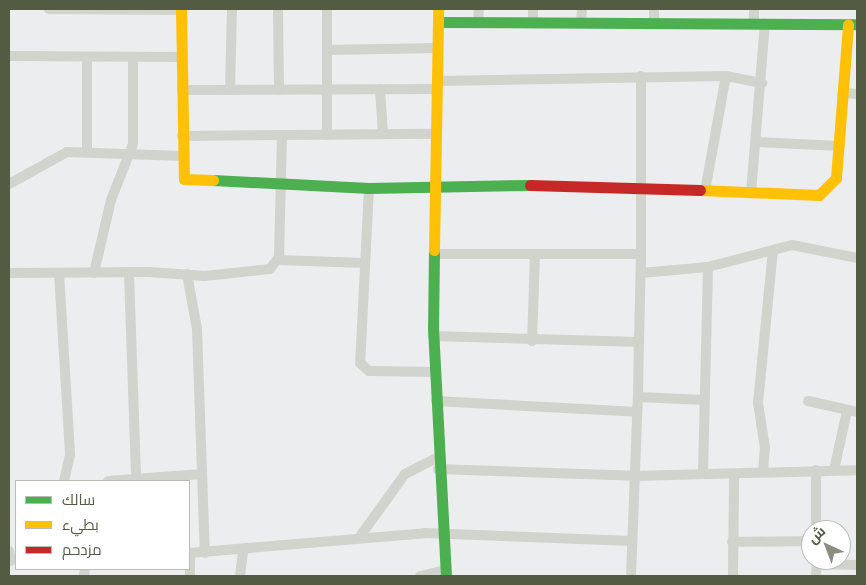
<!DOCTYPE html>
<meta charset="utf-8">
<style>
body{margin:0}
#map{position:relative;width:866px;height:585px;overflow:hidden;background:#ecedee;font-family:Mulish,Cairo,sans-serif}
div>[style]{position:absolute}
.street>*{height:10px;margin:-5px;padding:0 5px;transform-origin:5px;border-radius:5px;background:#d1d3cd}
.fast>*{height:11px;margin:-5.5px;padding:0 5.5px;transform-origin:5.5px;border-radius:5.5px;background:#4caf50}
.slow>*{height:11px;margin:-5.5px;padding:0 5.5px;transform-origin:5.5px;border-radius:5.5px;background:#ffc107}
.jam>*{height:11px;margin:-5.5px;padding:0 5.5px;transform-origin:5.5px;border-radius:5.5px;background:#c62828}
span{translate:-50% -50%;white-space:nowrap;text-align:center;line-height:1.15;-webkit-text-stroke:5px #fff;paint-order:stroke}
.frame{position:absolute;inset:0;border:10px solid #545b43;pointer-events:none}
.legend{position:absolute;left:15px;top:480px;width:175px;height:90px;box-sizing:border-box;background:#fff;border:1px solid #bbbdb4;margin:0;padding:6px 9px;list-style:none;font-size:15px;color:#545b43}
.legend li{display:flex;align-items:center;gap:10px;height:25px}
.legend b{width:25px;border:1px solid #bbbdb4}
.north{position:absolute;left:801px;top:520px;width:50px;height:50px;box-sizing:border-box;background:#fff;border:1px solid #bbbdb4;border-radius:50%;rotate:317deg;font-size:14px;font-weight:700;line-height:20px;text-align:center;color:#545b43}
.north::after{content:'';display:block;margin:auto;width:18px;height:22px;background:#898e7f;clip-path:polygon(50% 0,100% 100%,50% 72%,0 100%)}
</style>
<div id="map">
<div class="street">
<i style="left:49px;top:9px;width:132px;rotate:0.4deg"></i>
<i style="left:278px;top:9px;width:81px;rotate:89.3deg"></i>
<i style="left:654px;top:9px;width:14px;rotate:90deg"></i>
<i style="left:581px;top:21px;width:12px;rotate:-85deg"></i>
<i style="left:478px;top:22px;width:13px;rotate:-86deg"></i>
<i style="left:533px;top:22px;width:13px;rotate:-90deg"></i>
<i style="left:754px;top:23px;width:14px;rotate:-90deg"></i>
<i style="left:327px;top:50px;width:111px;rotate:-1deg"></i>
<i style="left:9px;top:56px;width:173px;rotate:0.3deg"></i>
<i style="left:87px;top:57px;width:93px;rotate:90deg"></i>
<i style="left:641px;top:76px;width:197px;rotate:90deg"></i>
<i style="left:641px;top:273px;width:67px;rotate:-5.1deg"></i>
<i style="left:437px;top:81px;width:289px;rotate:-1deg"></i>
<i style="left:726px;top:76px;width:37px;rotate:11deg"></i>
<i style="left:380px;top:89px;width:45px;rotate:86.2deg"></i>
<i style="left:182px;top:90px;width:255px;rotate:-0.2deg"></i>
<i style="left:230px;top:90px;width:81px;rotate:-88.6deg"></i>
<i style="left:843px;top:93px;width:14px;rotate:4deg"></i>
<i style="left:327px;top:135px;width:126px;rotate:-90deg"></i>
<i style="left:182px;top:136px;width:254px;rotate:-0.5deg"></i>
<i style="left:758px;top:142px;width:82px;rotate:2.8deg"></i>
<i style="left:9px;top:184px;width:66px;rotate:-28.9deg"></i>
<i style="left:67px;top:152px;width:115px;rotate:2deg"></i>
<i style="left:369px;top:188px;width:175px;rotate:92.9deg"></i>
<i style="left:360px;top:363px;width:12px;rotate:42deg"></i>
<i style="left:369px;top:371px;width:66px;rotate:0.9deg"></i>
<i style="left:705px;top:191px;width:117px;rotate:-79.7deg"></i>
<i style="left:751px;top:193px;width:170px;rotate:-85.3deg"></i>
<i style="left:278px;top:260px;width:87px;rotate:2deg"></i>
<i style="left:9px;top:273px;width:140px;rotate:-0.4deg"></i>
<i style="left:149px;top:272px;width:56px;rotate:4.1deg"></i>
<i style="left:205px;top:276px;width:65px;rotate:-6.1deg"></i>
<i style="left:270px;top:269px;width:15px;rotate:-53deg"></i>
<i style="left:279px;top:257px;width:122px;rotate:-88.6deg"></i>
<i style="left:59px;top:273px;width:182px;rotate:86.5deg"></i>
<i style="left:70px;top:455px;width:27px;rotate:103deg"></i>
<i style="left:94px;top:273px;width:75px;rotate:-76.9deg"></i>
<i style="left:111px;top:200px;width:60px;rotate:-68.6deg"></i>
<i style="left:133px;top:144px;width:87px;rotate:-90deg"></i>
<i style="left:129px;top:274px;width:205px;rotate:88deg"></i>
<i style="left:187px;top:274px;width:56px;rotate:79.7deg"></i>
<i style="left:197px;top:329px;width:224px;rotate:88deg"></i>
<i style="left:433px;top:336px;width:206px;rotate:1.7deg"></i>
<i style="left:639px;top:342px;width:88px;rotate:-88.7deg"></i>
<i style="left:641px;top:254px;width:207px;rotate:180deg"></i>
<i style="left:532px;top:341px;width:87px;rotate:-88deg"></i>
<i style="left:638px;top:397px;width:61px;rotate:-89.1deg"></i>
<i style="left:436px;top:401px;width:201px;rotate:3.1deg"></i>
<i style="left:808px;top:401px;width:50px;rotate:12.7deg"></i>
<i style="left:438px;top:469px;width:196px;rotate:2deg"></i>
<i style="left:634px;top:476px;width:223px;rotate:-1.5deg"></i>
<i style="left:763px;top:470px;width:22px;rotate:-85deg"></i>
<i style="left:765px;top:448px;width:46px;rotate:-98.8deg"></i>
<i style="left:758px;top:403px;width:153px;rotate:-84.4deg"></i>
<i style="left:816px;top:470px;width:60px;rotate:90deg"></i>
<i style="left:834px;top:470px;width:60px;rotate:-77.6deg"></i>
<i style="left:703px;top:473px;width:206px;rotate:-88.6deg"></i>
<i style="left:708px;top:267px;width:87px;rotate:-14.7deg"></i>
<i style="left:792px;top:245px;width:66px;rotate:11.3deg"></i>
<i style="left:108px;top:481px;width:94px;rotate:-4.3deg"></i>
<i style="left:361px;top:535px;width:75px;rotate:-54.2deg"></i>
<i style="left:405px;top:474px;width:37px;rotate:-27deg"></i>
<i style="left:732px;top:542px;width:79px;rotate:-0.7deg"></i>
<i style="left:9px;top:551px;width:10px;rotate:79deg"></i>
<i style="left:189px;top:553px;width:237px;rotate:-4.8deg"></i>
<i style="left:425px;top:533px;width:207px;rotate:2.2deg"></i>
<i style="left:190px;top:553px;width:23px;rotate:90deg"></i>
<i style="left:817px;top:564px;width:40px;rotate:1.4deg"></i>
<i style="left:84px;top:576px;width:7px;rotate:-82deg"></i>
<i style="left:240px;top:576px;width:25px;rotate:-83deg"></i>
<i style="left:420px;top:576px;width:26px;rotate:-13deg"></i>
<i style="left:631px;top:576px;width:179px;rotate:-87.8deg"></i>
<i style="left:638px;top:397px;width:66px;rotate:2.6deg"></i>
<i style="left:733px;top:576px;width:102px;rotate:-89.4deg"></i>
<i style="left:816px;top:576px;width:16px;rotate:-86deg"></i>
</div>
<div class="fast">
<i style="left:438px;top:22px;width:419px;rotate:0.3deg"></i>
<i style="left:213px;top:180px;width:156px;rotate:2.9deg"></i>
<i style="left:369px;top:188px;width:161px;rotate:-1.1deg"></i>
<i style="left:434px;top:250px;width:78px;rotate:90.7deg"></i>
<i style="left:433px;top:328px;width:248px;rotate:87deg"></i>
</div>
<div class="slow">
<i style="left:181px;top:9px;width:170px;rotate:89deg"></i>
<i style="left:184px;top:179px;width:29px;rotate:2deg"></i>
<i style="left:700px;top:190px;width:119px;rotate:2.4deg"></i>
<i style="left:819px;top:195px;width:24px;rotate:-45deg"></i>
<i style="left:836px;top:178px;width:154px;rotate:-85.5deg"></i>
<i style="left:434px;top:250px;width:241px;rotate:-89deg"></i>
</div>
<div class="jam">
<i style="left:530px;top:185px;width:170px;rotate:1.7deg"></i>
</div>
<div class="frame"></div>
<ul class="legend">
<li><b style="height:6px;background:#4caf50"></b>سالك</li>
<li><b style="height:6px;background:#ffc107"></b>بطيء</li>
<li><b style="height:6px;background:#c62828"></b>مزدحم</li>
</ul>
<div class="north">ش</div>
</div>
